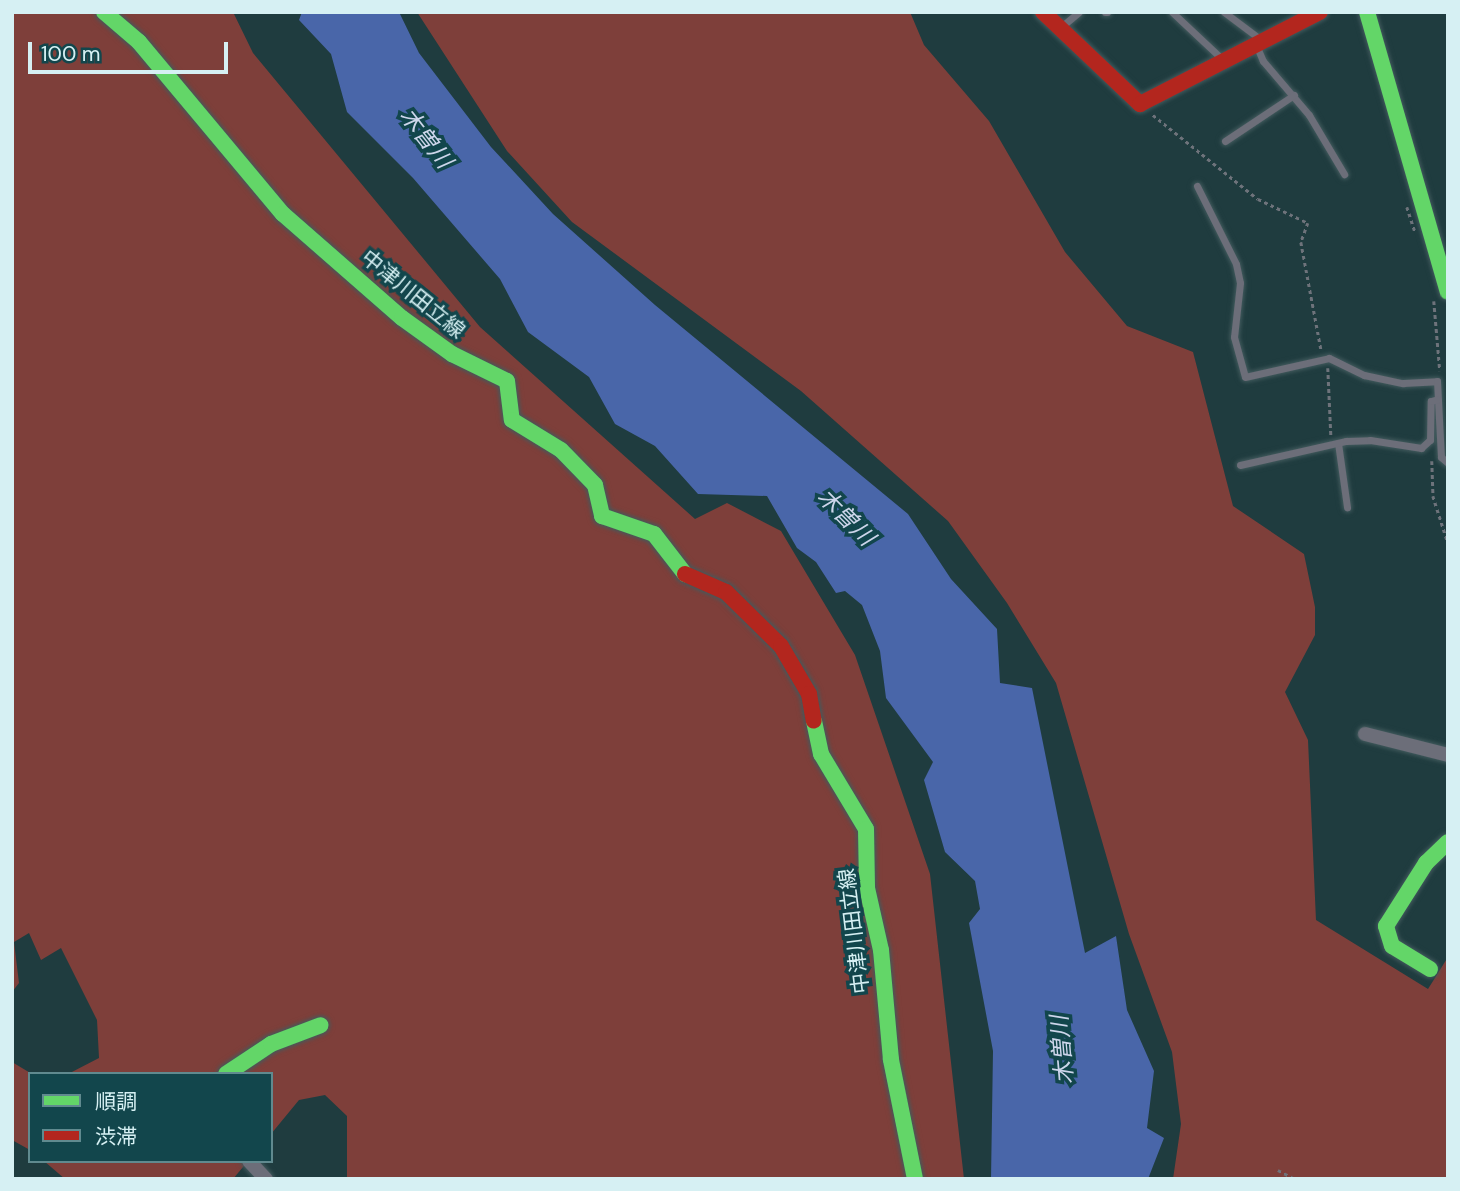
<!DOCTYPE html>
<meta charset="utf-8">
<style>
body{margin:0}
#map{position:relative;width:1460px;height:1191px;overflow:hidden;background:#1f3c3f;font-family:"DM Sans","Noto Sans JP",sans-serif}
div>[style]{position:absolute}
.green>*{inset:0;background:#7e3f3a}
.water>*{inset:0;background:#4966a9}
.path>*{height:2.5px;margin-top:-1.25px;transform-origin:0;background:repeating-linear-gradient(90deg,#6e737b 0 3.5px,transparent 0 7px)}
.roads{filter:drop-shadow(0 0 2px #425a5d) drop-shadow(0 0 2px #425a5d)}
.lane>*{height:7px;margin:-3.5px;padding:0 3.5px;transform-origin:3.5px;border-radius:3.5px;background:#6c6e79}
.street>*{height:14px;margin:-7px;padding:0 7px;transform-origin:7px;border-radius:7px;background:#6c6e79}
.fast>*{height:16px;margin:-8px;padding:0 8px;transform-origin:8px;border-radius:8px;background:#63d668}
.jam>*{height:16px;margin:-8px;padding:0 8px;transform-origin:8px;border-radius:8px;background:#b3261e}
span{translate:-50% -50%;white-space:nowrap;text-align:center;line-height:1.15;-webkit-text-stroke:7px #12464c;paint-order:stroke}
.street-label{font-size:21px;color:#d6f0f3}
.water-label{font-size:23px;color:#cdd6eb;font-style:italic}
.frame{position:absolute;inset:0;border:14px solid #d6f0f3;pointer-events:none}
.legend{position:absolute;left:28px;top:1072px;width:245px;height:91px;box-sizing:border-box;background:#12464c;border:2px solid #608a8f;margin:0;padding:9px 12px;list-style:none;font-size:21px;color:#d6f0f3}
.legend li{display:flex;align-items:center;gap:14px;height:35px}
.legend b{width:35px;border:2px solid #608a8f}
.scale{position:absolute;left:28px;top:42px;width:200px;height:32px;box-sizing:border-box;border:4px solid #d6f0f3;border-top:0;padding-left:9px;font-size:21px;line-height:24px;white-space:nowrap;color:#d6f0f3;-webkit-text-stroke:5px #12464c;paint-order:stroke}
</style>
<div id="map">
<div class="green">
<i style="clip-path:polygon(12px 12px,233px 12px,253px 53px,480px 327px,695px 519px,727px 503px,781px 531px,855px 655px,930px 874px,964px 1179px,347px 1179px,347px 1116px,325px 1095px,299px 1100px,271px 1134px,271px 1074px,68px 1074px,99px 1058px,97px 1020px,61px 948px,41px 960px,29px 933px,14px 942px,19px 983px,12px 992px)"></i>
<i style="clip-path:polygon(417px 12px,910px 12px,924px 45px,989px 121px,1065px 252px,1127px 326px,1193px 352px,1233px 506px,1304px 554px,1315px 607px,1315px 635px,1285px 692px,1308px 740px,1316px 920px,1428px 989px,1448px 957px,1448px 1179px,1173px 1179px,1181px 1124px,1172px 1052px,1129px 934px,1056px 683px,1007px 603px,948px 521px,801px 391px,572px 222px,507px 151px)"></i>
<i style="clip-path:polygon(12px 1062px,32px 1074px,30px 1150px,12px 1140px)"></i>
<i style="clip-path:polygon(44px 1161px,248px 1161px,233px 1179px,65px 1179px)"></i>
</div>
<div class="water">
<i style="clip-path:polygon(302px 12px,399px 12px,419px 53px,491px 147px,553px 214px,655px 305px,908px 514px,951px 579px,997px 629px,1000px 683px,1032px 688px,1085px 953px,1116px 936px,1127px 1010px,1154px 1071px,1147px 1128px,1164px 1138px,1148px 1179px,991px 1179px,993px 1051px,969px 923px,980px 909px,975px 881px,945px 852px,924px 780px,933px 762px,886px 698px,880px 651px,862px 605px,845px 591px,836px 593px,816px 562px,797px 548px,767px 496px,698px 494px,655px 446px,615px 424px,589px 377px,528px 332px,500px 279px,413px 178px,347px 112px,331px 54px,299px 20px)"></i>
</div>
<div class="path">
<i style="left:1153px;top:115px;width:134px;rotate:38.7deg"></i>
<i style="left:1258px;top:199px;width:55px;rotate:25.6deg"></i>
<i style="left:1308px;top:223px;width:20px;rotate:110deg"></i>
<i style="left:1301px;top:242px;width:109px;rotate:79.4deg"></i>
<i style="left:1407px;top:207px;width:26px;rotate:72deg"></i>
<i style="left:1434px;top:301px;width:70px;rotate:85.1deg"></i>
<i style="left:1328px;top:368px;width:67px;rotate:87.4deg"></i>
<i style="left:1432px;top:461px;width:35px;rotate:88deg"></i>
<i style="left:1433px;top:496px;width:49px;rotate:72.3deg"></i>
<i style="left:1278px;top:1170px;width:19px;rotate:28deg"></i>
</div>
<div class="roads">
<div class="lane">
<i style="left:1105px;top:12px;width:2px"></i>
<i style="left:1172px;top:12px;width:69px;rotate:43.2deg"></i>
<i style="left:1224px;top:12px;width:45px;rotate:36.9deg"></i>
<i style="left:1061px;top:27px;width:23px;rotate:-40deg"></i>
<i style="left:1257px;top:47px;width:15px;rotate:67deg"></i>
<i style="left:1263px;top:61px;width:71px;rotate:49.6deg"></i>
<i style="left:1309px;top:115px;width:69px;rotate:59.3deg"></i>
<i style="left:1225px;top:141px;width:83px;rotate:-33.7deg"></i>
<i style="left:1197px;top:186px;width:87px;rotate:63.4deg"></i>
<i style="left:1236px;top:264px;width:19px;rotate:78deg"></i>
<i style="left:1240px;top:283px;width:54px;rotate:96.3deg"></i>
<i style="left:1234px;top:337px;width:41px;rotate:74.6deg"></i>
<i style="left:1245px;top:377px;width:86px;rotate:-12.7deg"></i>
<i style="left:1329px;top:358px;width:39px;rotate:26deg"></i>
<i style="left:1364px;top:375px;width:40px;rotate:12deg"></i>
<i style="left:1403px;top:383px;width:34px;rotate:-3deg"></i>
<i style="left:1437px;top:381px;width:76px;rotate:87deg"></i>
<i style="left:1441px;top:457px;width:9px;rotate:41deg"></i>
<i style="left:1338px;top:443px;width:65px;rotate:82deg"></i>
<i style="left:1240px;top:465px;width:109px;rotate:-12.8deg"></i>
<i style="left:1346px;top:441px;width:24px;rotate:-2deg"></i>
<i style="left:1370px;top:440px;width:52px;rotate:8.9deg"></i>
<i style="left:1421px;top:448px;width:12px;rotate:-42deg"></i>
<i style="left:1430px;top:440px;width:39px;rotate:-89deg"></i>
<i style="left:1431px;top:401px;width:7px;rotate:-16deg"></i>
</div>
<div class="street">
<i style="left:1365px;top:734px;width:86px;rotate:14.2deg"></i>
<i style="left:249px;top:1161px;width:25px;rotate:47deg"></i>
</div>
<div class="fast">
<i style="left:104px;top:12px;width:46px;rotate:40.6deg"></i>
<i style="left:139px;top:42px;width:224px;rotate:50.1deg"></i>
<i style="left:283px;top:214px;width:158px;rotate:41.2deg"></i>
<i style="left:402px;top:318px;width:62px;rotate:35.8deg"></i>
<i style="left:452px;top:354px;width:61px;rotate:26.1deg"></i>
<i style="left:507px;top:381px;width:39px;rotate:83deg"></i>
<i style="left:512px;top:420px;width:57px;rotate:31.5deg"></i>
<i style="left:561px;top:450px;width:49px;rotate:45.8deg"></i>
<i style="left:595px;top:485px;width:32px;rotate:77deg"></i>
<i style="left:602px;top:516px;width:55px;rotate:19.1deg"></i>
<i style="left:654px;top:534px;width:51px;rotate:52.2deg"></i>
<i style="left:1367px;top:12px;width:291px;rotate:73.9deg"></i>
<i style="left:814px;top:721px;width:34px;rotate:78deg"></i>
<i style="left:821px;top:754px;width:87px;rotate:59deg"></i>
<i style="left:866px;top:829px;width:59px;rotate:89deg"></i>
<i style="left:867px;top:888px;width:64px;rotate:77.3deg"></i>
<i style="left:881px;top:950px;width:110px;rotate:84.8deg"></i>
<i style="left:891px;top:1060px;width:121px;rotate:78.6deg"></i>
<i style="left:1430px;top:969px;width:44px;rotate:-148.8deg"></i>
<i style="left:1392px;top:946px;width:21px;rotate:-107deg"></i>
<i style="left:1386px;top:926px;width:75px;rotate:-57.6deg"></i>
<i style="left:1426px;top:863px;width:30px;rotate:-44deg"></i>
<i style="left:226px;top:1074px;width:54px;rotate:-33.7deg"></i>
<i style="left:271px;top:1044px;width:53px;rotate:-20.8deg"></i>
</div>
<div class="jam">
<i style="left:1043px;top:12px;width:134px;rotate:43.5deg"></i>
<i style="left:1140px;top:104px;width:202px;rotate:-27.1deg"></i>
<i style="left:685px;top:574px;width:45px;rotate:23.7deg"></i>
<i style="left:726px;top:592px;width:77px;rotate:44.5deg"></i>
<i style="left:781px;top:646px;width:56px;rotate:59.7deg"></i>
<i style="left:809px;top:694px;width:27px;rotate:80deg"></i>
</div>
</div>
<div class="street-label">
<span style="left:413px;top:294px;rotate:39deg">中津川田立線</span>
<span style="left:854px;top:931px;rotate:-97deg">中津川田立線</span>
</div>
<div class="water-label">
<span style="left:426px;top:138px;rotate:52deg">木曽川</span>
<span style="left:846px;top:517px;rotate:45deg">木曽川</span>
<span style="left:1062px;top:1050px;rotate:-95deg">木曽川</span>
</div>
<div class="frame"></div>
<ul class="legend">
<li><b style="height:9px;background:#63d668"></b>順調</li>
<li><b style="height:9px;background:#b3261e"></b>渋滞</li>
</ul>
<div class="scale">100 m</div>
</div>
